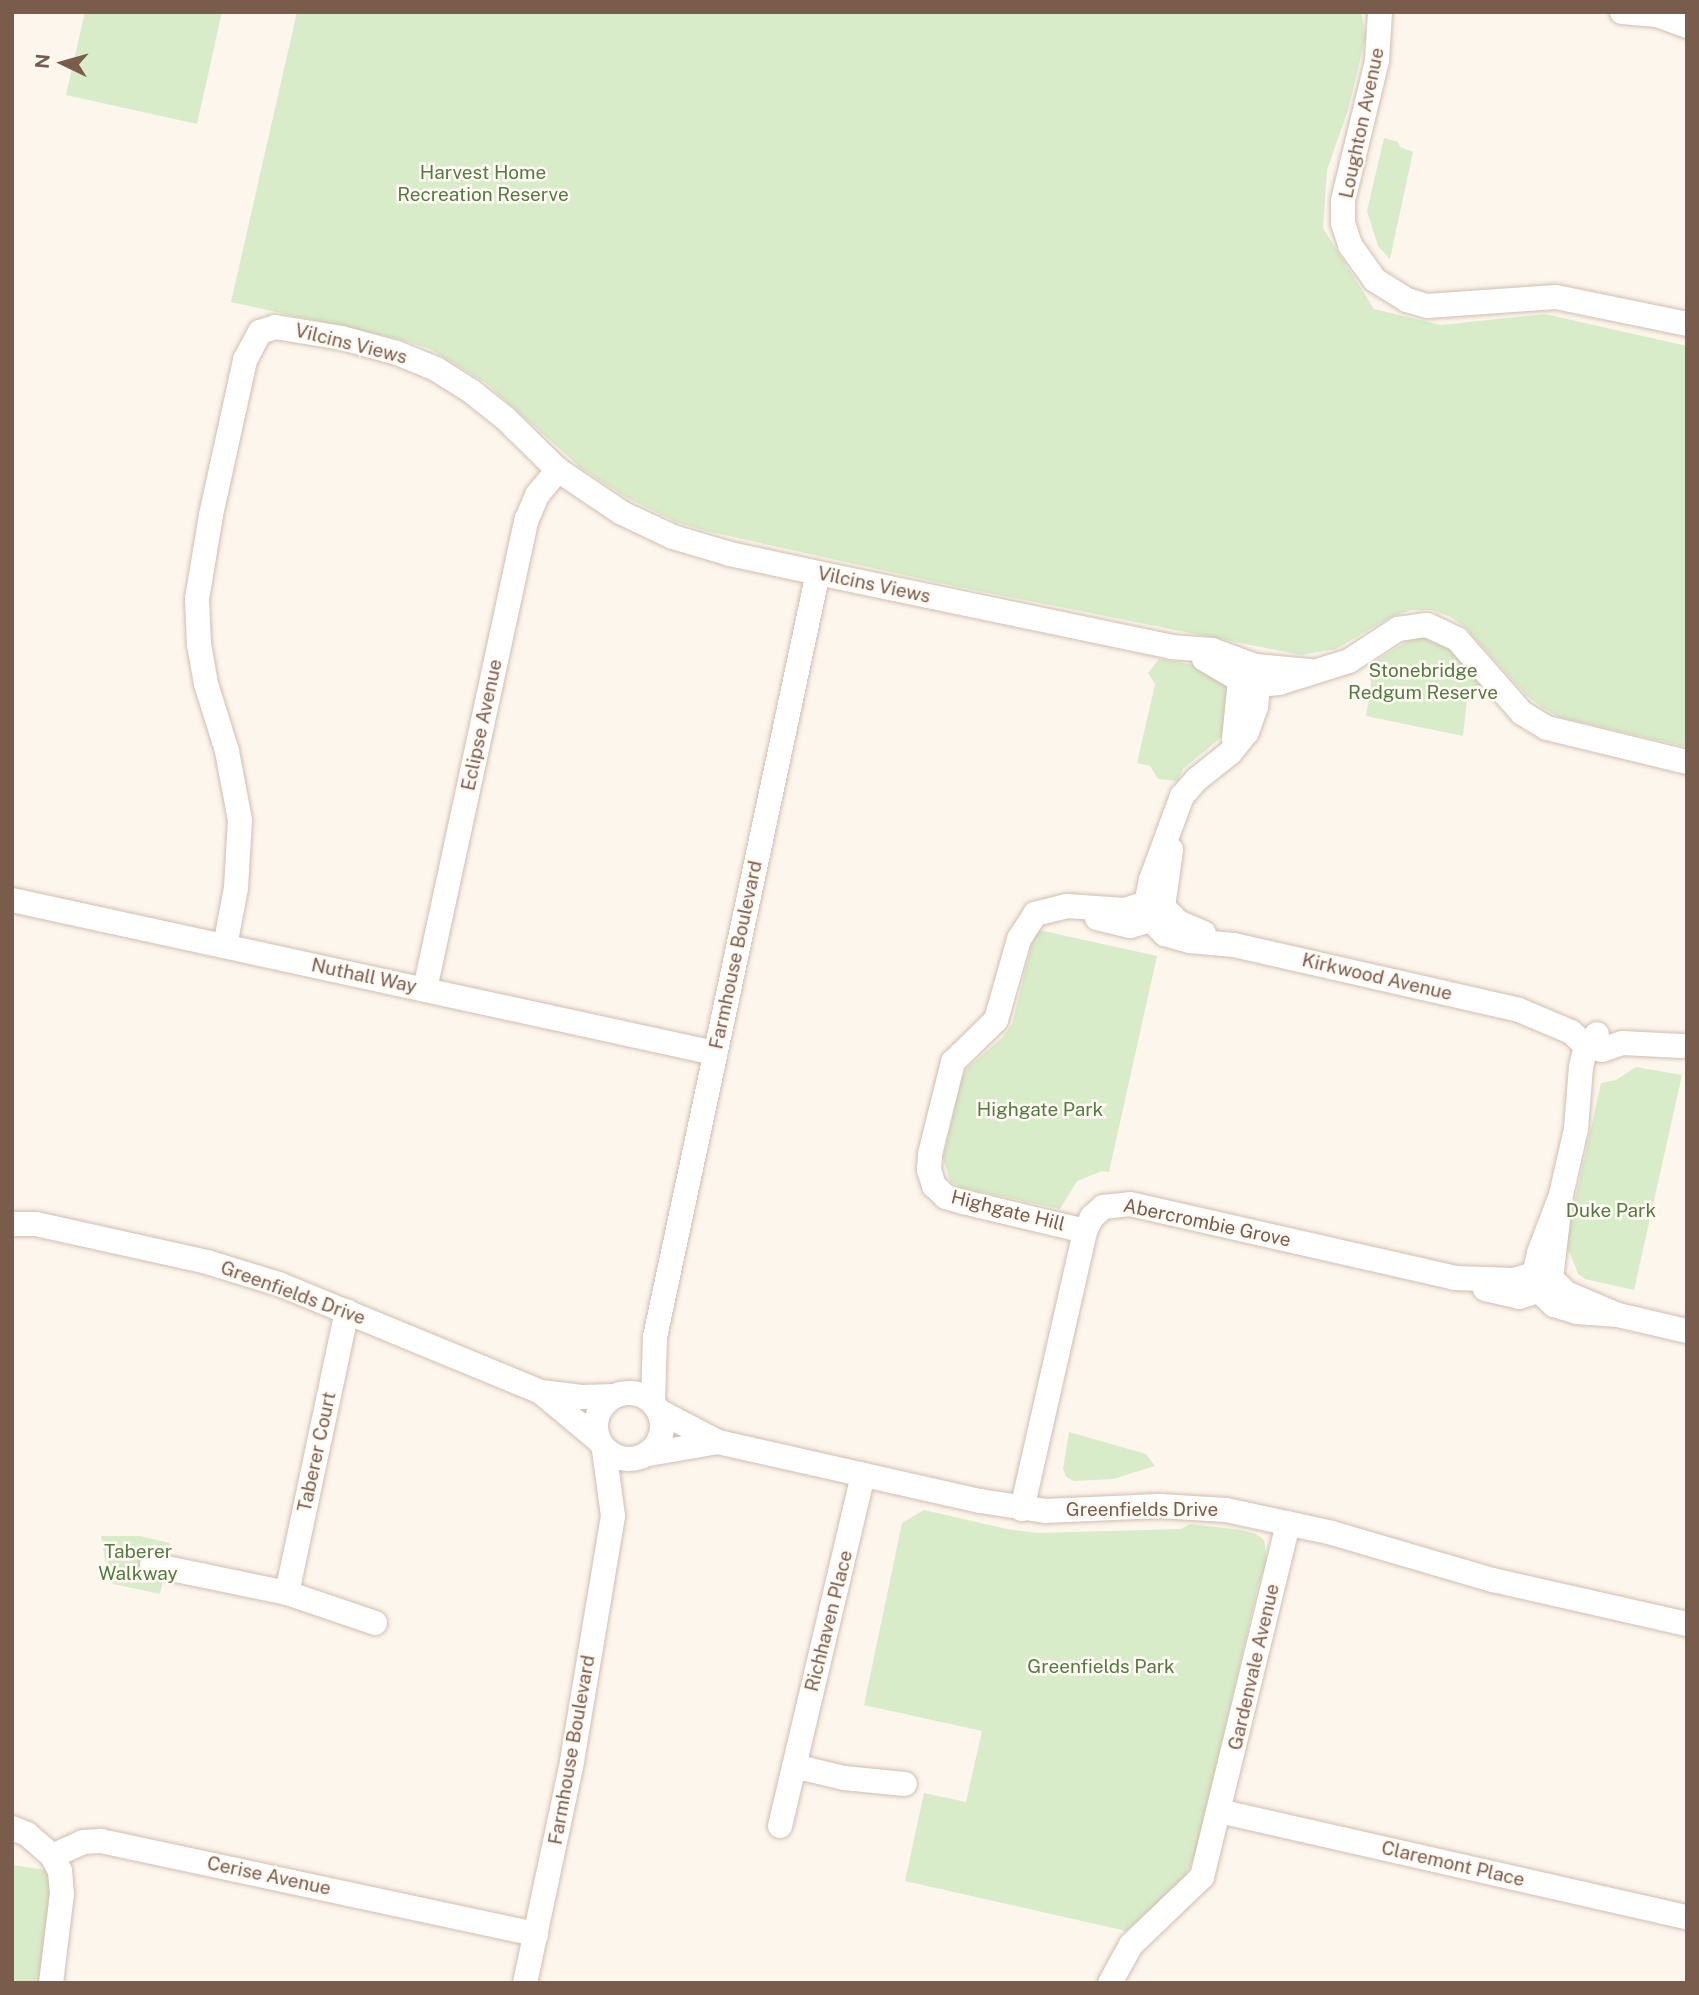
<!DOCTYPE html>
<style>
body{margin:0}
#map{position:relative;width:1699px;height:1995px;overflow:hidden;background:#fdf6ec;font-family:"Public Sans",sans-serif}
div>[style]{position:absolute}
.green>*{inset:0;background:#d8ecc9}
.roads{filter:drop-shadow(0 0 2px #d1beb0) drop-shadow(0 0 2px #d1beb0)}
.minor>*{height:24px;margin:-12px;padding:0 12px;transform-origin:12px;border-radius:12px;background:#fff}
.minor>.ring{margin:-12px;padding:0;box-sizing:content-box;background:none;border:24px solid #fff;border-radius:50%}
span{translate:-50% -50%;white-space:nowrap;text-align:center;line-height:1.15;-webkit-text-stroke:5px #fffaf3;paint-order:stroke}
.street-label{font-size:19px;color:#7a5c4d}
.park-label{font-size:19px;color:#537a41}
.frame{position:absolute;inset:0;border:14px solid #7a5c4d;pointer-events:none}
.north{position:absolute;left:28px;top:28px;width:70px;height:70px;-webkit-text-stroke:5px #fffaf3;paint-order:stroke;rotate:275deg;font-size:19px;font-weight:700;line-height:28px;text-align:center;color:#7a5c4d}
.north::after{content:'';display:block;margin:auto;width:24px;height:32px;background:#7a5c4d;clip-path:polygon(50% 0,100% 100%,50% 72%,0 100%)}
</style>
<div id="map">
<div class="green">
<i style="clip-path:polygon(85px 12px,222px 12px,197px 124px,66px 95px)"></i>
<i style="clip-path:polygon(297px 12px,1361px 12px,1366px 36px,1348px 110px,1327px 170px,1323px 228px,1374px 309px,1441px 325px,1545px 314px,1687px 346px,1687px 747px,1559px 717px,1541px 707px,1526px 695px,1466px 628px,1451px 617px,1431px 610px,1411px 610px,1391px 617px,1336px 649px,1301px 655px,954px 586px,706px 531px,676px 522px,625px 497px,581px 468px,486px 383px,430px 349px,399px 339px,231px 302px)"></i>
<i style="clip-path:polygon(1384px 138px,1398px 142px,1400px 147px,1413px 152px,1390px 259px,1378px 246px,1367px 211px)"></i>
<i style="clip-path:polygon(1416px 636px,1447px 644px,1482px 684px,1467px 701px,1463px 736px,1366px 716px,1371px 686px,1369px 665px)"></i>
<i style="clip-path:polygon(1159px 659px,1194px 665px,1229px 684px,1224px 735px,1183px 769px,1178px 781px,1158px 779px,1150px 766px,1137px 763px,1155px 684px,1148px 673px)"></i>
<i style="clip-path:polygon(1039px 930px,1157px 956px,1109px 1172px,1102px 1171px,1077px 1181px,1060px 1209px,959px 1187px,950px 1181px,943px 1158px,960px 1083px,967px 1068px,1002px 1038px,1012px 1024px,1032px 943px)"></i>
<i style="clip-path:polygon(1636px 1067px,1682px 1075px,1634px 1290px,1585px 1279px,1578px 1274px,1570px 1253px,1564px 1250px,1601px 1083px,1616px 1080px)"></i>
<i style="clip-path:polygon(1069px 1432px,1146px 1454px,1155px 1466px,1113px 1479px,1074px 1481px,1066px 1477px,1063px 1469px)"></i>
<i style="clip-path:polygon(924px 1510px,1007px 1529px,1038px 1533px,1181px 1529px,1190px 1524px,1241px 1530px,1256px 1534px,1264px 1540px,1267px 1561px,1258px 1587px,1195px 1856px,1184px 1879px,1126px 1931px,905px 1881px,924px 1793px,966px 1802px,982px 1731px,864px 1705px,902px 1523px)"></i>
<i style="clip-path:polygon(101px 1536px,140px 1536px,170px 1543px,160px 1594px,109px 1583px)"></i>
<i style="clip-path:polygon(12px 1865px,46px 1870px,50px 1880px,51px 1891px,39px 1983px,12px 1983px)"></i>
</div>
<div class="roads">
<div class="minor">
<i style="left:1380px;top:12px;width:49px;rotate:93.5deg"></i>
<i style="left:1377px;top:61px;width:144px;rotate:103.7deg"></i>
<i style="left:1343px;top:201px;width:22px;rotate:90deg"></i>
<i style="left:1343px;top:223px;width:23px;rotate:72deg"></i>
<i style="left:1350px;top:245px;width:43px;rotate:54.5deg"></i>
<i style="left:1375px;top:280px;width:38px;rotate:32deg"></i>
<i style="left:1407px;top:300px;width:21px;rotate:17deg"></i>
<i style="left:1427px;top:306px;width:129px;rotate:-4deg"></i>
<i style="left:1556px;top:297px;width:134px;rotate:11.6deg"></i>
<i style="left:1622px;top:12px;width:35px;rotate:5deg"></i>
<i style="left:1657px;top:15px;width:32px;rotate:20deg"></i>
<i style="left:1204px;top:659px;width:42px;rotate:30.3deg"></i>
<i style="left:1240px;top:680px;width:19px;rotate:16deg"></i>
<i style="left:1258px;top:685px;width:21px;rotate:-5deg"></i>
<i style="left:1279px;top:683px;width:73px;rotate:-17.4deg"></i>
<i style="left:1349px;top:661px;width:59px;rotate:-33.1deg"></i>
<i style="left:1398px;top:629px;width:29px;rotate:-8deg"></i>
<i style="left:1427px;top:625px;width:33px;rotate:25deg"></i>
<i style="left:1457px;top:639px;width:98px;rotate:48.7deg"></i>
<i style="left:1522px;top:713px;width:29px;rotate:31deg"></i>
<i style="left:1547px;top:728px;width:144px;rotate:13.7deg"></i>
<i style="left:1255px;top:666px;width:19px;rotate:81deg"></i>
<i style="left:1258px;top:685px;width:22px;rotate:95deg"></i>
<i style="left:1256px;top:707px;width:27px;rotate:110deg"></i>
<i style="left:1247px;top:732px;width:26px;rotate:129deg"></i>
<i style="left:1231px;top:752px;width:43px;rotate:141.5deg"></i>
<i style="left:1197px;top:779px;width:23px;rotate:131deg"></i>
<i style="left:1182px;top:796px;width:90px;rotate:110.3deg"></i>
<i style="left:1151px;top:880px;width:24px;rotate:102deg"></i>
<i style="left:1146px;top:903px;width:18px;rotate:74deg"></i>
<i style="left:1151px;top:920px;width:20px;rotate:45deg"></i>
<i style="left:1165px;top:934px;width:26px;rotate:16deg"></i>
<i style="left:1190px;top:941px;width:44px;rotate:5.2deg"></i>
<i style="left:1234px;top:945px;width:292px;rotate:12.8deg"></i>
<i style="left:1519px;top:1010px;width:56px;rotate:22.9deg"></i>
<i style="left:1571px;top:1032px;width:21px;rotate:43deg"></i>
<i style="left:1586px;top:1046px;width:16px;rotate:14deg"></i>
<i style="left:1602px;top:1050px;width:21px;rotate:-19deg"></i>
<i style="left:1622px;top:1043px;width:60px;rotate:2.9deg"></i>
<i style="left:1234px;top:739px;width:59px;rotate:-84.2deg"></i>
<i style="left:1240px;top:680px;width:16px;rotate:-43deg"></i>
<i style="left:12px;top:900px;width:719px;rotate:12.28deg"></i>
<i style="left:1097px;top:918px;width:34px;rotate:14deg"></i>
<i style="left:1130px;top:926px;width:22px;rotate:-16deg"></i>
<i style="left:1151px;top:920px;width:18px;rotate:-47deg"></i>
<i style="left:1163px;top:907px;width:58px;rotate:-82deg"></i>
<i style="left:225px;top:946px;width:59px;rotate:-79.3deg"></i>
<i style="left:236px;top:888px;width:68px;rotate:-86.6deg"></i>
<i style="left:240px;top:820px;width:70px;rotate:-100.7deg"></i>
<i style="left:227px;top:751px;width:70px;rotate:-107.4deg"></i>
<i style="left:206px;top:684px;width:40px;rotate:-100deg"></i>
<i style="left:199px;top:645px;width:46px;rotate:-92.5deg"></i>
<i style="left:197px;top:599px;width:85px;rotate:-80.5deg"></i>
<i style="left:211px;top:515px;width:159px;rotate:-77.6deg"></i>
<i style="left:245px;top:360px;width:32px;rotate:-62deg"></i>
<i style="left:260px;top:332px;width:16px;rotate:-18deg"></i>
<i style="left:275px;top:327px;width:68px;rotate:9.3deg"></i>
<i style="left:342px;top:338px;width:57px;rotate:15.3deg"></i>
<i style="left:397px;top:353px;width:42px;rotate:22.3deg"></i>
<i style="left:436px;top:369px;width:41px;rotate:32.2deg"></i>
<i style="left:471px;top:391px;width:43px;rotate:38.5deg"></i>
<i style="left:505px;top:418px;width:74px;rotate:44.5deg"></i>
<i style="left:558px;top:470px;width:77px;rotate:33.9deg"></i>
<i style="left:622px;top:513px;width:56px;rotate:25.2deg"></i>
<i style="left:673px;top:537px;width:59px;rotate:16.6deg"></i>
<i style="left:730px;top:554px;width:90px;rotate:12.2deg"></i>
<i style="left:818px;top:573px;width:361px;rotate:11.8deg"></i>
<i style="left:1171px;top:647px;width:41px;rotate:4.2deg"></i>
<i style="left:1212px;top:650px;width:46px;rotate:20.4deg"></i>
<i style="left:1255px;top:666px;width:55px;rotate:5.2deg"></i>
<i style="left:425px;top:989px;width:481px;rotate:-77.8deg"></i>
<i style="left:527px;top:519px;width:26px;rotate:-67deg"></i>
<i style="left:537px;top:495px;width:33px;rotate:-50deg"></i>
<i style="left:1561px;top:1195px;width:62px;rotate:110.8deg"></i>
<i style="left:1539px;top:1253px;width:22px;rotate:103deg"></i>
<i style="left:1534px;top:1274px;width:18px;rotate:74deg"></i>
<i style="left:1539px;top:1291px;width:18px;rotate:-47deg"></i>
<i style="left:1551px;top:1278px;width:84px;rotate:-83.1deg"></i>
<i style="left:1561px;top:1195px;width:68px;rotate:-77.2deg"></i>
<i style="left:1576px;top:1129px;width:62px;rotate:-85.4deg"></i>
<i style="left:1581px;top:1067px;width:22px;rotate:-77deg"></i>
<i style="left:1586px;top:1046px;width:16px;rotate:-47deg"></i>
<i style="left:12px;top:1224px;width:24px"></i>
<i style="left:36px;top:1224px;width:175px;rotate:12.5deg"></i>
<i style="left:207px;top:1262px;width:75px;rotate:17deg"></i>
<i style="left:279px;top:1284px;width:283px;rotate:22.4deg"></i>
<i style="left:541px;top:1392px;width:41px;rotate:7deg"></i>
<i style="left:582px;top:1397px;width:32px;rotate:-2deg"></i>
<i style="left:1085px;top:1231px;width:125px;rotate:-166.6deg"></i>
<i style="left:963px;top:1202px;width:18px;rotate:-164deg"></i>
<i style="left:946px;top:1197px;width:16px;rotate:-137deg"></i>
<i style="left:934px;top:1186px;width:17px;rotate:-107deg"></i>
<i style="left:929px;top:1170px;width:16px;rotate:-86deg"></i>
<i style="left:930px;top:1154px;width:95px;rotate:-76deg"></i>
<i style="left:953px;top:1062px;width:60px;rotate:-44.3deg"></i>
<i style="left:996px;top:1020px;width:84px;rotate:-74.1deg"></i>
<i style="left:1019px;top:939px;width:30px;rotate:-57deg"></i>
<i style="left:1035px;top:914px;width:33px;rotate:-14deg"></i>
<i style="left:1067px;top:906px;width:58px;rotate:3.9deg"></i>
<i style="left:1125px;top:910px;width:22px;rotate:-18deg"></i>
<i style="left:1146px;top:903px;width:17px;rotate:13deg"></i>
<i style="left:1163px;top:907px;width:21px;rotate:45deg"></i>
<i style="left:1178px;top:922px;width:28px;rotate:23deg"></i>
<i style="left:1485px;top:1289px;width:35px;rotate:13deg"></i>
<i style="left:1519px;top:1297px;width:21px;rotate:-17deg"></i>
<i style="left:1539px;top:1291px;width:21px;rotate:43deg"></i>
<i style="left:1554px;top:1305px;width:24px;rotate:17deg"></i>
<i style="left:1577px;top:1312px;width:41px;rotate:4.2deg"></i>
<i style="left:1618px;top:1315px;width:71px;rotate:13.1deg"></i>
<i class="ring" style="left:596px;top:1393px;width:42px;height:42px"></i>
<i style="left:542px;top:1393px;width:73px;rotate:40deg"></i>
<i style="left:653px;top:1403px;width:66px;rotate:-88.3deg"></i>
<i style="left:655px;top:1337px;width:781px;rotate:-77.96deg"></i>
<i style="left:659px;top:1411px;width:67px;rotate:27.7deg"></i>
<i style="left:718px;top:1442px;width:269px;rotate:12.7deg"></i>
<i style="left:980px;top:1501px;width:66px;rotate:8.7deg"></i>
<i style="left:1045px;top:1511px;width:115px;rotate:-2.5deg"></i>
<i style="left:1160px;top:1506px;width:66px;rotate:3.5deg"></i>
<i style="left:1226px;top:1510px;width:108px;rotate:12.2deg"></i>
<i style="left:1332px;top:1533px;width:168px;rotate:16.3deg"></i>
<i style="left:1493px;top:1580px;width:199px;rotate:12.8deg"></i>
<i style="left:649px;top:1454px;width:70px;rotate:-9.9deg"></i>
<i style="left:1022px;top:1509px;width:285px;rotate:-77.2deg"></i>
<i style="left:1085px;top:1231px;width:16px;rotate:-63deg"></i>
<i style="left:1092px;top:1217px;width:15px;rotate:-42deg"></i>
<i style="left:1103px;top:1207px;width:27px;rotate:-6deg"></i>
<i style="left:1130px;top:1204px;width:333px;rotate:12.8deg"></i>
<i style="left:1455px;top:1278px;width:59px;rotate:1.9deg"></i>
<i style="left:1514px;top:1280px;width:21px;rotate:-17deg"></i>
<i style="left:1534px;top:1274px;width:17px;rotate:13deg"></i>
<i style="left:1551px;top:1278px;width:21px;rotate:45deg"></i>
<i style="left:1566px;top:1293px;width:56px;rotate:22.9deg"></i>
<i style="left:152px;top:1565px;width:138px;rotate:11.7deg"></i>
<i style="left:287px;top:1593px;width:93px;rotate:18.8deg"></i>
<i style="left:287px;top:1593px;width:288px;rotate:-78deg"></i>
<i style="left:794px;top:1766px;width:51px;rotate:13.5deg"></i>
<i style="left:844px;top:1778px;width:61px;rotate:5.6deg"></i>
<i style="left:1219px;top:1811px;width:480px;rotate:12.8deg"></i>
<i style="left:780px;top:1826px;width:361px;rotate:-76.7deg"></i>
<i style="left:12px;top:1828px;width:16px;rotate:22deg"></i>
<i style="left:27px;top:1834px;width:33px;rotate:41deg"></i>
<i style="left:52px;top:1856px;width:34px;rotate:-24deg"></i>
<i style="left:83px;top:1842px;width:18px;rotate:-3deg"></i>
<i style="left:101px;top:1841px;width:445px;rotate:12.1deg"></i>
<i style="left:51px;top:1983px;width:90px;rotate:-83deg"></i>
<i style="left:62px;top:1894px;width:23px;rotate:-95deg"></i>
<i style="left:60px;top:1871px;width:17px;rotate:-118deg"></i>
<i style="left:525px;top:1983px;width:227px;rotate:-78deg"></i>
<i style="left:572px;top:1761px;width:248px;rotate:-80.5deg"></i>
<i style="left:613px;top:1516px;width:68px;rotate:-97.7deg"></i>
<i style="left:1110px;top:1983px;width:43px;rotate:-61.1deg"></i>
<i style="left:1131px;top:1945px;width:98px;rotate:-43.8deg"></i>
<i style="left:1202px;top:1877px;width:364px;rotate:-76.3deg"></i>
</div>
</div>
<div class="street-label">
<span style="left:1362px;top:123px;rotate:-78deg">Loughton Avenue</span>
<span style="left:351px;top:344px;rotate:14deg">Vilcins Views</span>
<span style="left:874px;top:585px;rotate:12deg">Vilcins Views</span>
<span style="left:482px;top:725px;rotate:-78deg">Eclipse Avenue</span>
<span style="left:736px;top:955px;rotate:-78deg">Farmhouse Boulevard</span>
<span style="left:364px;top:976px;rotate:12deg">Nuthall Way</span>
<span style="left:1377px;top:977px;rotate:13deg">Kirkwood Avenue</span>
<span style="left:1008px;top:1211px;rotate:14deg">Highgate Hill</span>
<span style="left:1207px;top:1223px;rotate:12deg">Abercrombie Grove</span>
<span style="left:293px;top:1293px;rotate:20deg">Greenfields Drive</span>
<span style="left:317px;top:1452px;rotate:-78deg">Taberer Court</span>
<span style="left:1142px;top:1510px">Greenfields Drive</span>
<span style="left:829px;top:1621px;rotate:-76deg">Richhaven Place</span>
<span style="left:1254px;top:1667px;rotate:-77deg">Gardenvale Avenue</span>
<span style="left:572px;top:1750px;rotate:-80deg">Farmhouse Boulevard</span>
<span style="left:1453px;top:1864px;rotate:13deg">Claremont Place</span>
<span style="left:269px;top:1876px;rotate:12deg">Cerise Avenue</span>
</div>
<div class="park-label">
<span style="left:483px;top:184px">Harvest Home<br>Recreation Reserve</span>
<span style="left:1423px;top:682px">Stonebridge<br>Redgum Reserve</span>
<span style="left:1040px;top:1110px">Highgate Park</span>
<span style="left:1611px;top:1211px">Duke Park</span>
<span style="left:138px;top:1563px">Taberer<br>Walkway</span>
<span style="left:1101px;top:1667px">Greenfields Park</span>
</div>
<div class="frame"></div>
<div class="north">N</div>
</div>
